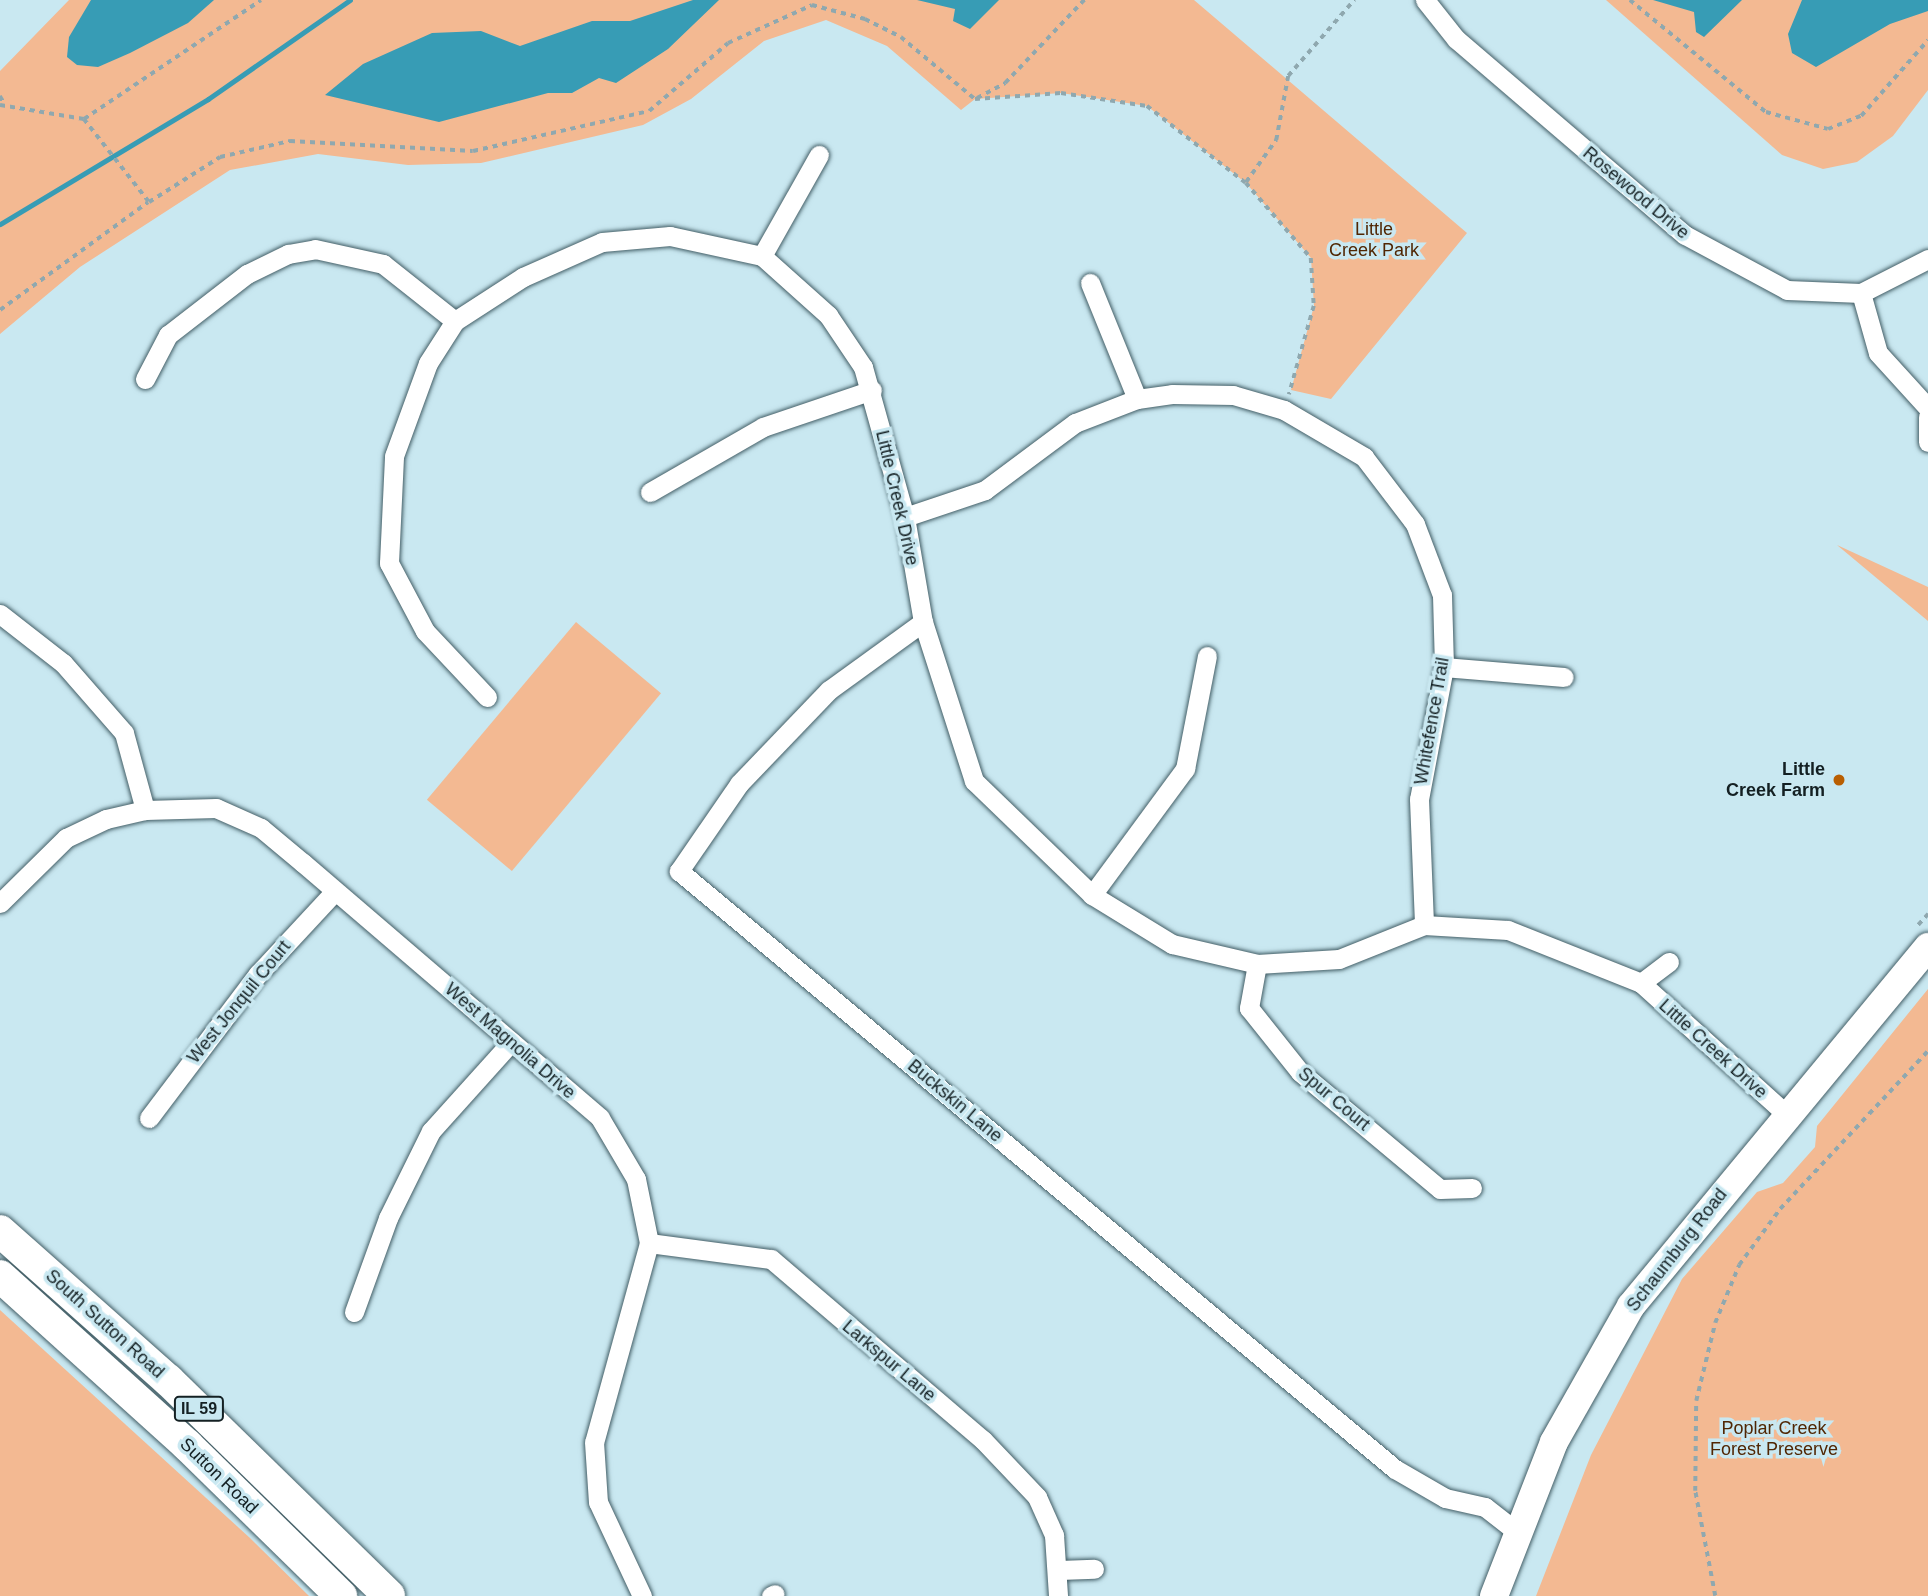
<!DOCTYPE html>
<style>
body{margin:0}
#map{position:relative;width:1928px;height:1596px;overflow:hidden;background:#c9e8f1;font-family:Helvetica,sans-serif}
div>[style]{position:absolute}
.green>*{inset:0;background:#f3b992;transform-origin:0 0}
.water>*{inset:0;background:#379cb5}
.stream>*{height:5px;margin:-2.5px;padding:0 2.5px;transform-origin:2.5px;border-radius:2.5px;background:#379cb5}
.path>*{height:3.5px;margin-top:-1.75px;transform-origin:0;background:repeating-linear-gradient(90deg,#8fa8af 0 5px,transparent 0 10px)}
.roads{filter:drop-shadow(0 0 2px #435e66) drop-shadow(0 0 2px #435e66)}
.minor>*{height:19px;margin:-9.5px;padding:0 9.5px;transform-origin:9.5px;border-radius:9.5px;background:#fff}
.secondary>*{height:28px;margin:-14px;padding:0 14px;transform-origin:14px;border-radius:14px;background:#fff}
.primary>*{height:32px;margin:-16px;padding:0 16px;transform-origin:16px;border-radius:16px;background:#fff}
.dots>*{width:19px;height:19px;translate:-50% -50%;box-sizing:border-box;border:4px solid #c9e8f1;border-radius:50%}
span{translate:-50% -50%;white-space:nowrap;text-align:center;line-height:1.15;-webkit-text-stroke:7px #c9e8f1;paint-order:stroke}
.shield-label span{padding:2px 5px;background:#c9e8f1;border:2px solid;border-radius:5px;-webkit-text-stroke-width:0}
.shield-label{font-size:16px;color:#142023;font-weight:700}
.street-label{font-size:18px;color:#142023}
.park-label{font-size:18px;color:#502603}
.poi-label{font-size:18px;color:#142023;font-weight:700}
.right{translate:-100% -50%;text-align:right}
</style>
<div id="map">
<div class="green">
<i style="clip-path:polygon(69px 0,1194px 0,1467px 233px,1331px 399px,1291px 390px,1314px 306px,1311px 258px,1246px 183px,1147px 106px,1061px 93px,975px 99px,961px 110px,887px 46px,826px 20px,764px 41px,691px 99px,643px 125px,481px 163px,408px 165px,318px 154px,230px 170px,80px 267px,0 334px,0 71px)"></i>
<i style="clip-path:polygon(1606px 0,1928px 0,1928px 90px,1893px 136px,1857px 162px,1823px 169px,1782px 155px)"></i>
<i style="clip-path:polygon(1837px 545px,1928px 587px,1928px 621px)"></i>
<i style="left:576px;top:622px;width:111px;height:232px;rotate:40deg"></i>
<i style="clip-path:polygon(1928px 989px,1928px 1596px,1536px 1596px,1591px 1455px,1682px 1279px,1757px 1192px,1783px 1183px,1815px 1147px,1817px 1126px)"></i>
<i style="clip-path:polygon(0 1310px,250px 1538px,309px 1596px,0 1596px)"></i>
</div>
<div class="water">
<i style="clip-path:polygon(91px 0,214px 0,188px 23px,130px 53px,98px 67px,77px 65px,67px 57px,69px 37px)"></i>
<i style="clip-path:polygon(693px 0,719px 0,668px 49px,616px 83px,599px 78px,572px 93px,548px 93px,439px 122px,325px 95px,363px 64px,432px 33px,481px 31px,520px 46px,592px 21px,630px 21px)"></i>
<i style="clip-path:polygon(917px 0,999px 0,970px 29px,953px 21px,955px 9px)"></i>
<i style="clip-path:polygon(1653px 0,1742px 0,1704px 37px,1696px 32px,1694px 12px)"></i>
<i style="clip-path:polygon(1802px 0,1928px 0,1928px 11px,1890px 24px,1816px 67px,1792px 53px,1788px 34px)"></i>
</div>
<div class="stream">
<i style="left:0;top:224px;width:243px;rotate:-31deg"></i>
<i style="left:208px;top:99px;width:173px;rotate:-34.9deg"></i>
</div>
<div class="path">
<i style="left:1630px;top:0;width:176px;rotate:39.5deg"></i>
<i style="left:1766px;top:112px;width:64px;rotate:15.3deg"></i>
<i style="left:1828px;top:129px;width:35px;rotate:-22deg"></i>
<i style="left:1861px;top:116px;width:101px;rotate:-48.6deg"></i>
<i style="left:0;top:96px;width:8px;rotate:60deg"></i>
<i style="left:977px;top:98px;width:32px;rotate:-28deg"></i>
<i style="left:1005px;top:83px;width:115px;rotate:-46.4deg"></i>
<i style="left:0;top:105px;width:85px;rotate:9.5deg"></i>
<i style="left:84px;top:119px;width:105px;rotate:51.9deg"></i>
<i style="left:149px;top:202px;width:84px;rotate:-32.4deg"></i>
<i style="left:220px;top:157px;width:72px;rotate:-12.9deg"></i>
<i style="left:290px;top:141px;width:183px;rotate:3.1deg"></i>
<i style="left:473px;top:151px;width:180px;rotate:-12.8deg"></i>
<i style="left:649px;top:111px;width:104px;rotate:-40.7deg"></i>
<i style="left:728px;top:43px;width:92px;rotate:-24.3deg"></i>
<i style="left:812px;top:5px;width:55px;rotate:14.8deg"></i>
<i style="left:865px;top:19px;width:40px;rotate:26.6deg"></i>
<i style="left:901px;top:37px;width:97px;rotate:40deg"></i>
<i style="left:975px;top:99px;width:86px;rotate:-4deg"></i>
<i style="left:1061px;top:93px;width:87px;rotate:8.6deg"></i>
<i style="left:1147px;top:106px;width:125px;rotate:37.9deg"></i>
<i style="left:1246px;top:183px;width:99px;rotate:49.1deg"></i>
<i style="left:1311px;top:258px;width:48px;rotate:86.4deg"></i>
<i style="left:1314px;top:306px;width:92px;rotate:105.7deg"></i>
<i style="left:84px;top:119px;width:213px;rotate:-33.9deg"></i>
<i style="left:1246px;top:182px;width:52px;rotate:-54.5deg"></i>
<i style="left:1276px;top:140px;width:65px;rotate:-79.4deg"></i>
<i style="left:1288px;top:76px;width:101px;rotate:-49deg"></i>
<i style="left:0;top:310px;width:183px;rotate:-36.1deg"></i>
<i style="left:1918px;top:925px;width:15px;rotate:-48deg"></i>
<i style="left:1715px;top:1596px;width:107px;rotate:-100.8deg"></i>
<i style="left:1695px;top:1491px;width:90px;rotate:-89.4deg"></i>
<i style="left:1696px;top:1401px;width:80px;rotate:-76.3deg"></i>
<i style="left:1715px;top:1323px;width:63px;rotate:-67.5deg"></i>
<i style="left:1739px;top:1265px;width:69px;rotate:-53.8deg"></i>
<i style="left:1780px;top:1209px;width:216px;rotate:-46.9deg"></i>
</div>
<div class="roads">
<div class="minor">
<i style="left:1425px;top:0;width:50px;rotate:51.5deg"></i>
<i style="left:1456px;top:39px;width:301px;rotate:40.6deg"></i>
<i style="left:1685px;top:235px;width:116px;rotate:28.3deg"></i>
<i style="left:1787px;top:290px;width:74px;rotate:2.3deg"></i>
<i style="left:1861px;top:293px;width:75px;rotate:-26.9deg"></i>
<i style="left:762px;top:256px;width:116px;rotate:-60.6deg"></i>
<i style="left:1090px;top:283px;width:125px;rotate:67.9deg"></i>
<i style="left:1861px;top:293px;width:62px;rotate:74.2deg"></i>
<i style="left:1878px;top:353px;width:74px;rotate:47.7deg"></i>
<i style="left:145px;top:379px;width:50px;rotate:-62.4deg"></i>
<i style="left:168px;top:335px;width:100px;rotate:-37.7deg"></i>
<i style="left:247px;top:274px;width:46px;rotate:-26deg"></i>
<i style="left:288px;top:254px;width:27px;rotate:-10deg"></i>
<i style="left:315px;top:249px;width:70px;rotate:12.4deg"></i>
<i style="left:383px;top:264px;width:92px;rotate:38.4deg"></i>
<i style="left:1928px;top:417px;width:25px;rotate:90deg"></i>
<i style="left:650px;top:492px;width:130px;rotate:-29.9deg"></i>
<i style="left:763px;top:427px;width:115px;rotate:-18.7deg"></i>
<i style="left:905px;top:517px;width:84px;rotate:-18.6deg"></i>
<i style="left:985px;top:490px;width:112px;rotate:-36.7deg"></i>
<i style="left:1075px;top:423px;width:66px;rotate:-21.2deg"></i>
<i style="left:1137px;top:399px;width:35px;rotate:-8deg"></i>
<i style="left:1172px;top:394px;width:61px;rotate:0.9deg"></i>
<i style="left:1233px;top:395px;width:53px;rotate:16.4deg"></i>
<i style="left:1284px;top:410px;width:93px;rotate:30.4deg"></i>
<i style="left:1364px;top:457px;width:84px;rotate:52.7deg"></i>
<i style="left:1415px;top:524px;width:76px;rotate:69.2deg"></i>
<i style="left:1442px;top:595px;width:72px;rotate:88.4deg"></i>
<i style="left:1444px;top:667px;width:134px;rotate:100.7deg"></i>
<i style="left:1419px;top:799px;width:126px;rotate:87.7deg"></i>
<i style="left:0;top:614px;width:80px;rotate:37.9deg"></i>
<i style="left:63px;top:663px;width:93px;rotate:48.9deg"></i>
<i style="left:124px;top:733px;width:80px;rotate:74.7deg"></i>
<i style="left:923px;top:622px;width:116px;rotate:144.1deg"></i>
<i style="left:829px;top:690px;width:130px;rotate:133.8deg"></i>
<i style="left:739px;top:784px;width:106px;rotate:124.6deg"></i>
<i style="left:679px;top:871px;width:933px;rotate:39.87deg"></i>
<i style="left:1395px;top:1469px;width:58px;rotate:30.1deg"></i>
<i style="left:1445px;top:1498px;width:41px;rotate:12.7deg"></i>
<i style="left:1485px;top:1507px;width:39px;rotate:38deg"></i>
<i style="left:1444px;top:667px;width:120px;rotate:4.8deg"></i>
<i style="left:487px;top:697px;width:91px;rotate:-133.2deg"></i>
<i style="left:425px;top:631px;width:77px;rotate:-117.9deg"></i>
<i style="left:389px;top:563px;width:107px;rotate:-87.3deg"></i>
<i style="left:394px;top:456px;width:99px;rotate:-69.9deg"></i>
<i style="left:428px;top:363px;width:50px;rotate:-57.3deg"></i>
<i style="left:455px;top:321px;width:81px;rotate:-32.9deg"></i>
<i style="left:523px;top:277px;width:86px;rotate:-23.9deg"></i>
<i style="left:602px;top:242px;width:68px;rotate:-5deg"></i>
<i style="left:670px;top:236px;width:94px;rotate:12.3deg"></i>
<i style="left:762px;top:256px;width:89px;rotate:41.8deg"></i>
<i style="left:828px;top:315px;width:63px;rotate:56.1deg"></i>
<i style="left:863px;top:367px;width:156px;rotate:74.4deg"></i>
<i style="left:905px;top:517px;width:107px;rotate:80.3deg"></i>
<i style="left:923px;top:622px;width:167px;rotate:72.2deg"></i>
<i style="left:974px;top:781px;width:164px;rotate:44deg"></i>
<i style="left:1092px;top:895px;width:94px;rotate:31.5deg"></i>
<i style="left:1172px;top:944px;width:87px;rotate:13.2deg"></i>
<i style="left:1257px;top:964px;width:82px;rotate:-3.5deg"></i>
<i style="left:1339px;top:959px;width:92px;rotate:-21.8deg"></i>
<i style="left:1424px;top:925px;width:84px;rotate:3.4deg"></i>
<i style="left:1508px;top:930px;width:143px;rotate:21.7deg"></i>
<i style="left:1641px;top:983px;width:194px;rotate:42.1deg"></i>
<i style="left:1092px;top:895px;width:157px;rotate:-53.6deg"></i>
<i style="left:1185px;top:769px;width:115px;rotate:-79deg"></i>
<i style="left:0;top:903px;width:93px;rotate:-44.6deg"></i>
<i style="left:66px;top:838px;width:44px;rotate:-25.4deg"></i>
<i style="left:106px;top:819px;width:40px;rotate:-13deg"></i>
<i style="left:145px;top:810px;width:71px;rotate:-1.6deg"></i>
<i style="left:216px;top:808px;width:49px;rotate:24deg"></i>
<i style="left:261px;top:828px;width:55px;rotate:39.8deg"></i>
<i style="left:303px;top:863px;width:391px;rotate:40.6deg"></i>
<i style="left:600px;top:1118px;width:71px;rotate:59.5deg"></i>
<i style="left:636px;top:1179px;width:65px;rotate:78.5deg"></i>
<i style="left:649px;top:1243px;width:206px;rotate:105.4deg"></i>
<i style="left:594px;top:1442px;width:60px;rotate:86.2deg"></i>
<i style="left:598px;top:1502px;width:104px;rotate:64.9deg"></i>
<i style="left:1257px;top:964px;width:45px;rotate:100.3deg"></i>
<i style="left:1249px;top:1008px;width:82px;rotate:51.4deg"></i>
<i style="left:1300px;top:1072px;width:182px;rotate:39.9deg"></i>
<i style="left:1440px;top:1189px;width:32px;rotate:-2deg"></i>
<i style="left:1641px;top:983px;width:35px;rotate:-37deg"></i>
<i style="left:149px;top:1118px;width:181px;rotate:-52.9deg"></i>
<i style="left:258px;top:974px;width:113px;rotate:-47.1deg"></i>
<i style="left:649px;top:1243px;width:123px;rotate:7.5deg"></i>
<i style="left:771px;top:1259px;width:279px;rotate:40.5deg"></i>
<i style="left:983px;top:1440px;width:79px;rotate:46.5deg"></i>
<i style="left:1037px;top:1497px;width:42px;rotate:65.9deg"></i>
<i style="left:1054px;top:1535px;width:61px;rotate:86.2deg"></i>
<i style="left:354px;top:1312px;width:100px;rotate:-70.1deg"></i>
<i style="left:388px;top:1218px;width:97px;rotate:-63.7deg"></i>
<i style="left:431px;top:1131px;width:120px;rotate:-48deg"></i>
<i style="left:1059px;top:1570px;width:35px;rotate:-2deg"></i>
<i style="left:771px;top:1596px;width:4px;rotate:-27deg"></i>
</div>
<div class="secondary">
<i style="left:1494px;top:1596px;width:165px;rotate:-68.7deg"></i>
<i style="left:1554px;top:1442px;width:156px;rotate:-60.5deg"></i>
<i style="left:1631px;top:1306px;width:466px;rotate:-50.4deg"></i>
</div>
<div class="primary">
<i style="left:0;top:1231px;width:225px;rotate:41.6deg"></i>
<i style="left:168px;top:1380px;width:309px;rotate:44.3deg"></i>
<i style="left:0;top:1276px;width:252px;rotate:42.1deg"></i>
<i style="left:187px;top:1445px;width:216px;rotate:44.4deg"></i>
</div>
</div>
<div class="dots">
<i style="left:1839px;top:780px;background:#b95e01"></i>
</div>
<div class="shield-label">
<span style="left:199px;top:1409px">IL 59</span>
</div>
<div class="street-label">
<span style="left:1636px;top:193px;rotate:40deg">Rosewood Drive</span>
<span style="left:897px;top:498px;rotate:77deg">Little Creek Drive</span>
<span style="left:1432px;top:721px;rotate:-80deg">Whitefence Trail</span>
<span style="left:239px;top:1002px;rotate:-51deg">West Jonquil Court</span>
<span style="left:510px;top:1041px;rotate:41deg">West Magnolia Drive</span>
<span style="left:1713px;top:1049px;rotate:42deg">Little Creek Drive</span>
<span style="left:1334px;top:1099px;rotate:40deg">Spur Court</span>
<span style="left:955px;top:1101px;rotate:40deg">Buckskin Lane</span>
<span style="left:1677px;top:1250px;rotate:-52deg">Schaumburg Road</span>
<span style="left:105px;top:1324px;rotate:42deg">South Sutton Road</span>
<span style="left:889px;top:1361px;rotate:40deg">Larkspur Lane</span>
<span style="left:219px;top:1476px;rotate:44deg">Sutton Road</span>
</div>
<div class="park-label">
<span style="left:1374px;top:240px">Little<br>Creek Park</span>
<span style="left:1774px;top:1439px">Poplar Creek<br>Forest Preserve</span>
</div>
<div class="poi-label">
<span class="right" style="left:1825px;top:780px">Little<br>Creek Farm</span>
</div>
</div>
